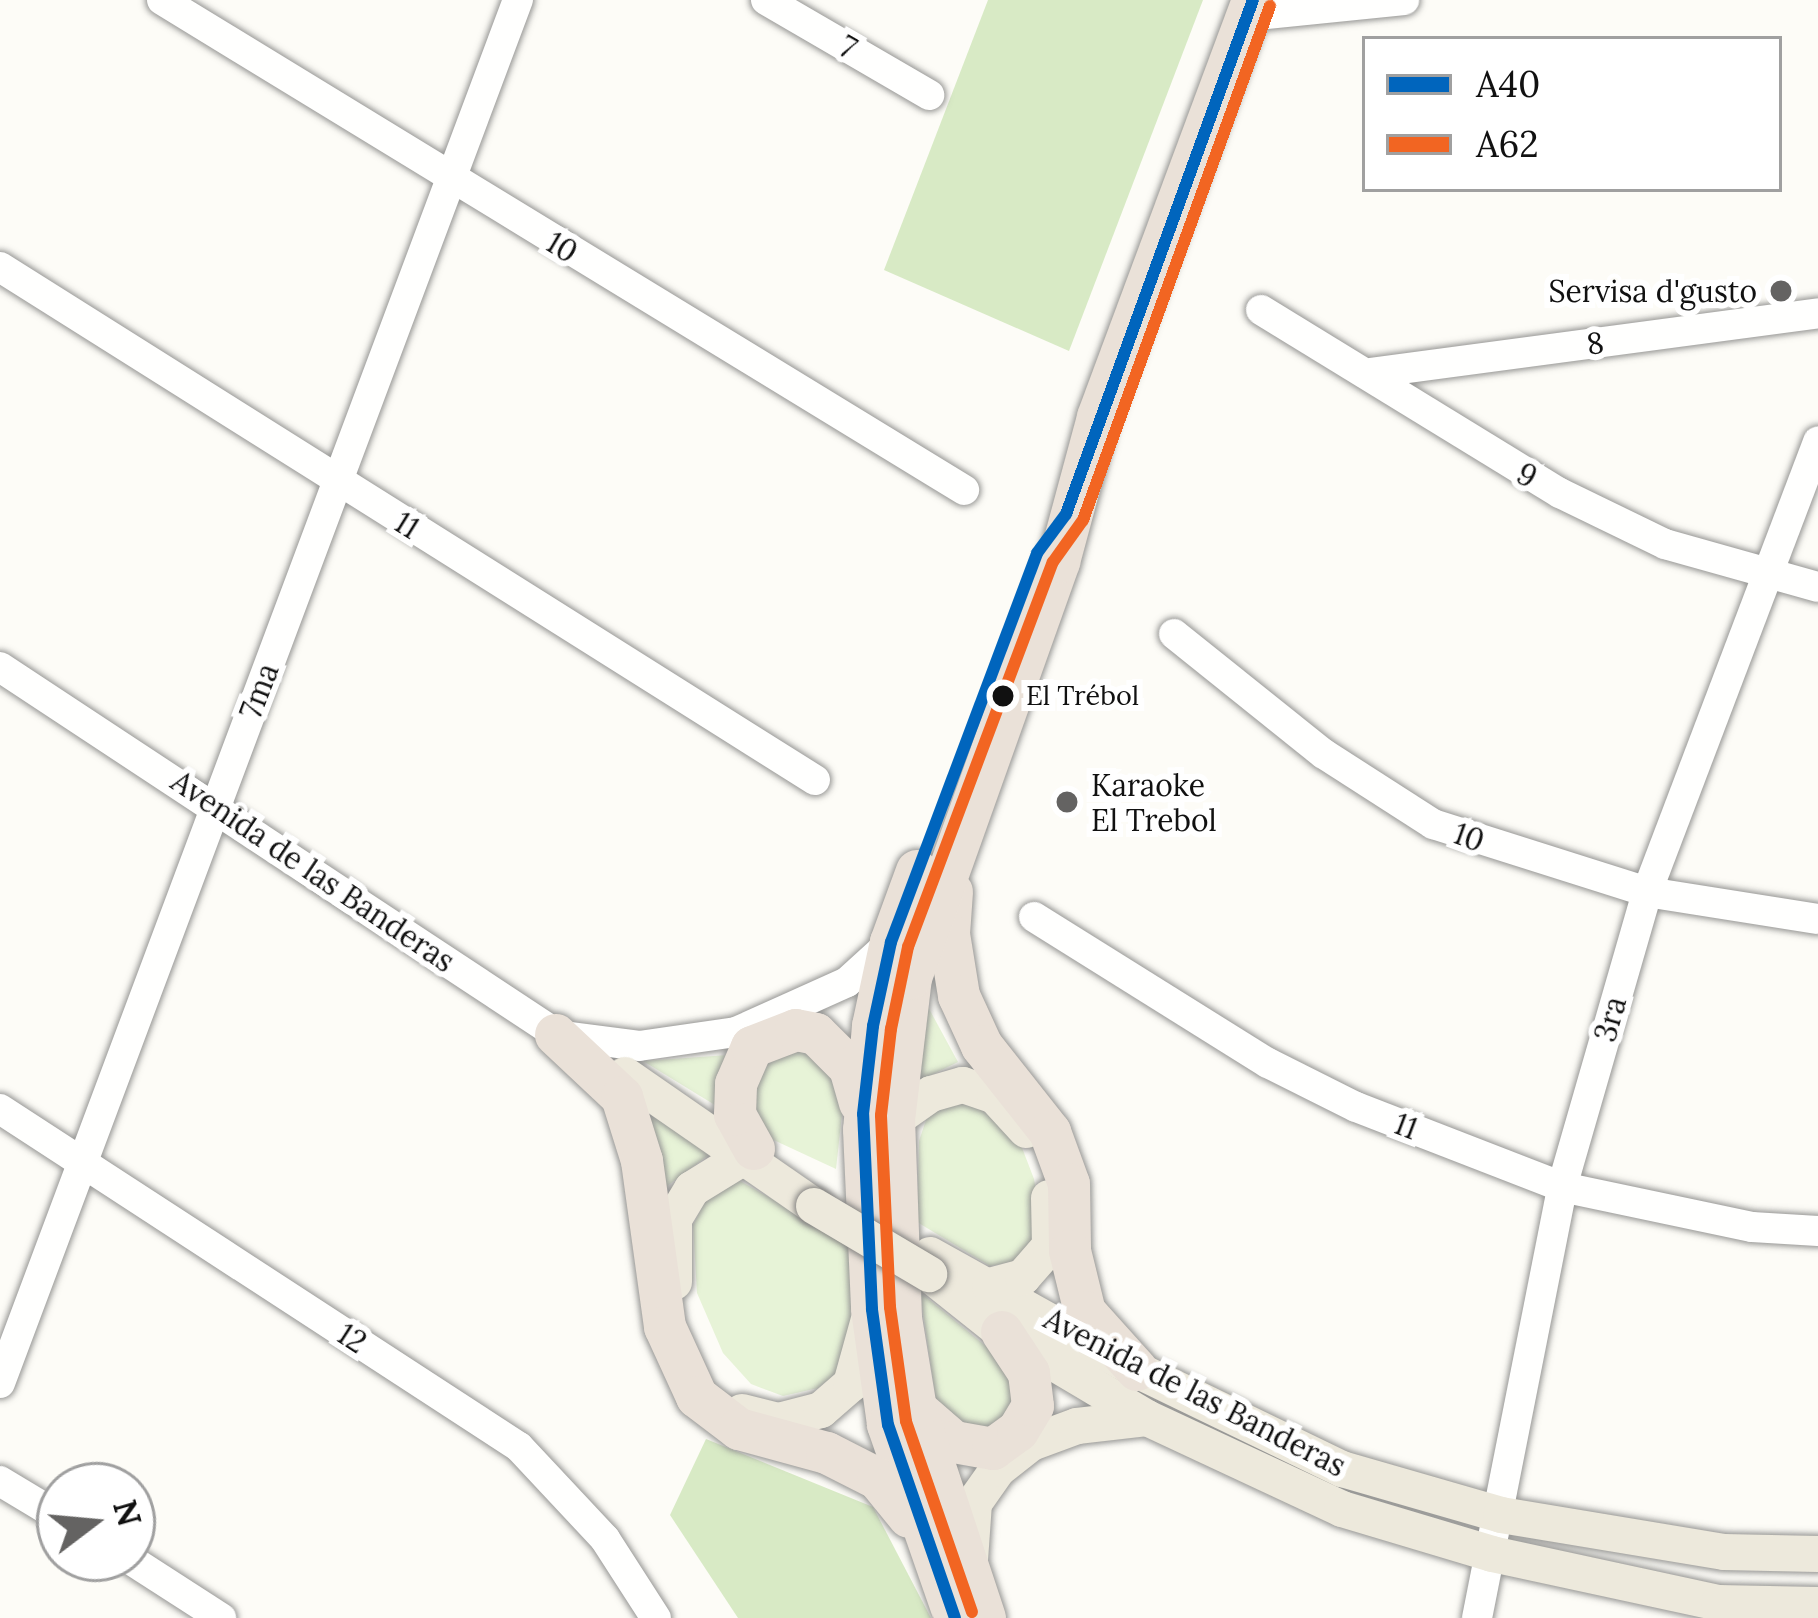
<!DOCTYPE html>
<meta charset="utf-8">
<style>
body{margin:0}
#map{position:relative;width:1818px;height:1618px;overflow:hidden;background:#fdfcf7;font-family:Lora,serif}
div>[style]{position:absolute}
.green>*{inset:0;background:#e7f3d7}
.forest>*{inset:0;background:#d8eac5}
.roads{filter:drop-shadow(0 0 3px #979795) drop-shadow(0 0 3px #979795)}
.minor>*{height:30px;margin:-15px;padding:0 15px;transform-origin:15px;border-radius:15px;background:#fffffe}
.major>*{height:36px;margin:-18px;padding:0 18px;transform-origin:18px;border-radius:18px;background:#ede9dc}
.highway>*{height:42px;margin:-21px;padding:0 21px;transform-origin:21px;border-radius:21px;background:#eae1d8}
.bridges{filter:drop-shadow(0 0 3px #858482) drop-shadow(0 0 3px #858482)}
.major-bridge>*{height:36px;margin:-18px;padding:0 18px;transform-origin:18px;border-radius:18px;background:#ede9dc}
.bus-1>*{height:12px;margin:-6px;padding:0 6px;transform-origin:6px;border-radius:6px;background:#0065bd}
.bus-2>*{height:12px;margin:-6px;padding:0 6px;transform-origin:6px;border-radius:6px;background:#f26522}
.dots>*{width:33px;height:33px;translate:-50% -50%;box-sizing:border-box;border:6px solid #fff;border-radius:50%}
span{translate:-50% -50%;white-space:nowrap;text-align:center;line-height:1.15;-webkit-text-stroke:12px #fff;paint-order:stroke}
.bus-label{font-size:27px;color:#111}
.left{translate:0 -50%;text-align:left}
.street-label{font-size:30px;color:#111}
.poi-label{font-size:30px;color:#111}
.right{translate:-100% -50%;text-align:right}
.legend{position:absolute;left:1362px;top:36px;width:420px;height:156px;box-sizing:border-box;background:#fff;border:3px solid #a0a0a0;margin:0;padding:15px 21px;list-style:none;font-size:36px;color:#111}
.legend li{display:flex;align-items:center;gap:24px;height:60px}
.legend b{width:60px;border:3px solid #a0a0a0}
.north{position:absolute;left:36px;top:1462px;width:120px;height:120px;box-sizing:border-box;background:#fff;border:3px solid #a0a0a0;border-radius:50%;rotate:74deg;font-size:33px;font-weight:700;line-height:48px;text-align:center;color:#111}
.north::after{content:'';display:block;margin:auto;width:42px;height:54px;background:#646362;clip-path:polygon(50% 0,100% 100%,50% 72%,0 100%)}
</style>
<div id="map">
<div class="green">
<i style="clip-path:polygon(927px 1005px,958px 1062px,915px 1083px)"></i>
<i style="clip-path:polygon(775px 1045px,824px 1048px,843px 1105px,836px 1169px,765px 1136px,753px 1113px,757px 1060px)"></i>
<i style="clip-path:polygon(728px 1055px,723px 1110px,643px 1061px)"></i>
<i style="clip-path:polygon(954px 1095px,987px 1104px,1016px 1132px,1034px 1179px,1041px 1220px,1035px 1250px,1017px 1261px,990px 1266px,917px 1222px,919px 1141px,930px 1108px)"></i>
<i style="clip-path:polygon(643px 1106px,711px 1153px,666px 1187px)"></i>
<i style="clip-path:polygon(733px 1177px,850px 1243px,851px 1339px,838px 1372px,818px 1388px,783px 1396px,751px 1384px,723px 1353px,697px 1293px,693px 1225px,709px 1194px)"></i>
<i style="clip-path:polygon(920px 1292px,1016px 1371px,1009px 1422px,967px 1434px,937px 1407px)"></i>
</div>
<div class="forest">
<i style="clip-path:polygon(988px 0,1203px 0,1069px 351px,884px 270px)"></i>
<i style="clip-path:polygon(706px 1439px,873px 1507px,931px 1618px,738px 1618px,670px 1515px)"></i>
</div>
<div class="roads">
<div class="minor">
<i style="left:162px;top:0;width:940px;rotate:31.42deg"></i>
<i style="left:766px;top:0;width:189px;rotate:30.2deg"></i>
<i style="left:1247px;top:16px;width:158px;rotate:-5.8deg"></i>
<i style="left:0;top:267px;width:963px;rotate:32.19deg"></i>
<i style="left:1261px;top:310px;width:351px;rotate:31.5deg"></i>
<i style="left:1560px;top:493px;width:117px;rotate:25.9deg"></i>
<i style="left:1665px;top:544px;width:159px;rotate:15.7deg"></i>
<i style="left:1371px;top:373px;width:451px;rotate:-7.6deg"></i>
<i style="left:1174px;top:634px;width:192px;rotate:38.7deg"></i>
<i style="left:1324px;top:754px;width:130px;rotate:32.7deg"></i>
<i style="left:1433px;top:824px;width:225px;rotate:17.6deg"></i>
<i style="left:1647px;top:892px;width:173px;rotate:9deg"></i>
<i style="left:0;top:667px;width:686px;rotate:33.41deg"></i>
<i style="left:1034px;top:917px;width:276px;rotate:32deg"></i>
<i style="left:1268px;top:1063px;width:98px;rotate:26.6deg"></i>
<i style="left:1356px;top:1107px;width:221px;rotate:21.2deg"></i>
<i style="left:1562px;top:1187px;width:194px;rotate:11.9deg"></i>
<i style="left:1752px;top:1227px;width:66px;rotate:3.5deg"></i>
<i style="left:556px;top:1035px;width:84px;rotate:7.5deg"></i>
<i style="left:639px;top:1046px;width:98px;rotate:-8.2deg"></i>
<i style="left:736px;top:1032px;width:122px;rotate:-24.2deg"></i>
<i style="left:847px;top:982px;width:59px;rotate:-42.3deg"></i>
<i style="left:0;top:1109px;width:619px;rotate:33.07deg"></i>
<i style="left:519px;top:1447px;width:126px;rotate:46.9deg"></i>
<i style="left:605px;top:1539px;width:94px;rotate:57.2deg"></i>
<i style="left:0;top:1383px;width:1477px;rotate:-69.47deg"></i>
<i style="left:0;top:1481px;width:70px;rotate:31deg"></i>
<i style="left:128px;top:1558px;width:111px;rotate:32.8deg"></i>
<i style="left:1477px;top:1618px;width:439px;rotate:-78.8deg"></i>
<i style="left:1562px;top:1187px;width:307px;rotate:-73.9deg"></i>
<i style="left:1647px;top:892px;width:482px;rotate:-69.2deg"></i>
</div>
<div class="major">
<i style="left:625px;top:1075px;width:230px;rotate:34.7deg"></i>
<i style="left:894px;top:1120px;width:45px;rotate:-35.1deg"></i>
<i style="left:931px;top:1094px;width:33px;rotate:-16deg"></i>
<i style="left:963px;top:1085px;width:34px;rotate:19deg"></i>
<i style="left:995px;top:1096px;width:46px;rotate:47.6deg"></i>
<i style="left:930px;top:1255px;width:237px;rotate:29.1deg"></i>
<i style="left:1137px;top:1370px;width:228px;rotate:25.8deg"></i>
<i style="left:1342px;top:1469px;width:166px;rotate:16.1deg"></i>
<i style="left:1501px;top:1515px;width:226px;rotate:9.4deg"></i>
<i style="left:1724px;top:1552px;width:94px;rotate:1.2deg"></i>
<i style="left:929px;top:1274px;width:93px;rotate:38.5deg"></i>
<i style="left:1002px;top:1332px;width:169px;rotate:30.7deg"></i>
<i style="left:1147px;top:1418px;width:215px;rotate:25deg"></i>
<i style="left:1342px;top:1509px;width:157px;rotate:16.7deg"></i>
<i style="left:1492px;top:1554px;width:232px;rotate:12.2deg"></i>
<i style="left:1719px;top:1603px;width:99px;rotate:1.2deg"></i>
<i style="left:674px;top:1282px;width:63px;rotate:-90deg"></i>
<i style="left:674px;top:1219px;width:35px;rotate:-59deg"></i>
<i style="left:692px;top:1189px;width:55px;rotate:-31.7deg"></i>
<i style="left:990px;top:1286px;width:34px;rotate:-15deg"></i>
<i style="left:1023px;top:1277px;width:41px;rotate:-48.9deg"></i>
<i style="left:1050px;top:1246px;width:48px;rotate:-91.2deg"></i>
<i style="left:742px;top:1412px;width:38px;rotate:14deg"></i>
<i style="left:779px;top:1421px;width:43px;rotate:-14.7deg"></i>
<i style="left:821px;top:1410px;width:40px;rotate:-41deg"></i>
<i style="left:851px;top:1384px;width:75px;rotate:-74.5deg"></i>
<i style="left:970px;top:1560px;width:57px;rotate:-86deg"></i>
<i style="left:974px;top:1503px;width:42px;rotate:-54.8deg"></i>
<i style="left:998px;top:1469px;width:42px;rotate:-38.2deg"></i>
<i style="left:1031px;top:1443px;width:49px;rotate:-20.3deg"></i>
<i style="left:1077px;top:1426px;width:70px;rotate:-6.5deg"></i>
</div>
<div class="highway">
<i style="left:917px;top:871px;width:76px;rotate:110.1deg"></i>
<i style="left:891px;top:942px;width:86px;rotate:102.1deg"></i>
<i style="left:873px;top:1026px;width:104px;rotate:94.9deg"></i>
<i style="left:864px;top:1130px;width:179px;rotate:87.4deg"></i>
<i style="left:872px;top:1309px;width:117px;rotate:82.1deg"></i>
<i style="left:888px;top:1425px;width:192px;rotate:70.8deg"></i>
<i style="left:952px;top:892px;width:42px;rotate:94.1deg"></i>
<i style="left:949px;top:934px;width:63px;rotate:80.8deg"></i>
<i style="left:959px;top:996px;width:55px;rotate:65.3deg"></i>
<i style="left:982px;top:1046px;width:110px;rotate:51.7deg"></i>
<i style="left:1050px;top:1132px;width:55px;rotate:69.9deg"></i>
<i style="left:1069px;top:1184px;width:67px;rotate:89.1deg"></i>
<i style="left:1070px;top:1251px;width:63px;rotate:76.2deg"></i>
<i style="left:1085px;top:1312px;width:78px;rotate:48.1deg"></i>
<i style="left:556px;top:1035px;width:91px;rotate:43.2deg"></i>
<i style="left:622px;top:1097px;width:67px;rotate:72.6deg"></i>
<i style="left:642px;top:1161px;width:168px;rotate:82.1deg"></i>
<i style="left:665px;top:1327px;width:77px;rotate:65.4deg"></i>
<i style="left:697px;top:1397px;width:53px;rotate:37.3deg"></i>
<i style="left:739px;top:1429px;width:91px;rotate:15.3deg"></i>
<i style="left:827px;top:1453px;width:57px;rotate:27deg"></i>
<i style="left:878px;top:1479px;width:49px;rotate:50.8deg"></i>
<i style="left:754px;top:1149px;width:39px;rotate:-119deg"></i>
<i style="left:735px;top:1115px;width:31px;rotate:-88deg"></i>
<i style="left:736px;top:1084px;width:40px;rotate:-66.6deg"></i>
<i style="left:752px;top:1047px;width:47px;rotate:-21.1deg"></i>
<i style="left:796px;top:1030px;width:20px;rotate:11deg"></i>
<i style="left:816px;top:1034px;width:48px;rotate:45deg"></i>
<i style="left:850px;top:1068px;width:36px;rotate:74deg"></i>
<i style="left:916px;top:1409px;width:50px;rotate:41deg"></i>
<i style="left:954px;top:1442px;width:40px;rotate:10deg"></i>
<i style="left:993px;top:1449px;width:31px;rotate:-36deg"></i>
<i style="left:1018px;top:1431px;width:29px;rotate:-59deg"></i>
<i style="left:1033px;top:1406px;width:33px;rotate:-97deg"></i>
<i style="left:1029px;top:1373px;width:49px;rotate:-123.4deg"></i>
<i style="left:985px;top:1618px;width:220px;rotate:-108.3deg"></i>
<i style="left:916px;top:1409px;width:92px;rotate:-99.4deg"></i>
<i style="left:901px;top:1318px;width:198px;rotate:-92deg"></i>
<i style="left:894px;top:1120px;width:143px;rotate:-83.2deg"></i>
<i style="left:911px;top:978px;width:442px;rotate:-70.4deg"></i>
<i style="left:1059px;top:562px;width:150px;rotate:-74.9deg"></i>
<i style="left:1098px;top:417px;width:445px;rotate:-69.6deg"></i>
</div>
</div>
<div class="bridges">
<div class="major-bridge">
<i style="left:814px;top:1206px;width:134px;rotate:30.6deg"></i>
</div>
</div>
<div class="bus-1">
<i style="left:955px;top:1618px;width:204px;rotate:-109.1deg"></i>
<i style="left:888px;top:1425px;width:117px;rotate:-97.9deg"></i>
<i style="left:872px;top:1309px;width:195px;rotate:-92.6deg"></i>
<i style="left:863px;top:1114px;width:89px;rotate:-83.5deg"></i>
<i style="left:873px;top:1026px;width:86px;rotate:-77.9deg"></i>
<i style="left:891px;top:942px;width:415px;rotate:-69.4deg"></i>
<i style="left:1037px;top:553px;width:49px;rotate:-53.4deg"></i>
<i style="left:1066px;top:514px;width:547px;rotate:-70.01deg"></i>
</div>
<div class="bus-2">
<i style="left:972px;top:1612px;width:202px;rotate:-109.1deg"></i>
<i style="left:906px;top:1421px;width:115px;rotate:-98deg"></i>
<i style="left:890px;top:1307px;width:192px;rotate:-92.7deg"></i>
<i style="left:881px;top:1115px;width:87px;rotate:-83.4deg"></i>
<i style="left:891px;top:1029px;width:84px;rotate:-78.3deg"></i>
<i style="left:908px;top:947px;width:411px;rotate:-69.4deg"></i>
<i style="left:1053px;top:562px;width:52px;rotate:-54.5deg"></i>
<i style="left:1083px;top:520px;width:547px;rotate:-70.01deg"></i>
</div>
<div class="dots">
<i style="left:1781px;top:291px;background:#646362"></i>
<i style="left:1003px;top:696px;background:#111"></i>
<i style="left:1067px;top:802px;background:#646362"></i>
</div>
<div class="bus-label">
<span class="left" style="left:1026px;top:696px">El Trébol</span>
</div>
<div class="street-label">
<span style="left:848px;top:47px;rotate:30deg">7</span>
<span style="left:562px;top:247px;rotate:31deg">10</span>
<span style="left:1595px;top:343px;rotate:-8deg">8</span>
<span style="left:1527px;top:475px;rotate:29deg">9</span>
<span style="left:407px;top:525px;rotate:32deg">11</span>
<span style="left:259px;top:691px;rotate:-69deg">7ma</span>
<span style="left:1469px;top:837px;rotate:20deg">10</span>
<span style="left:313px;top:871px;rotate:34deg">Avenida de las Banderas</span>
<span style="left:1610px;top:1019px;rotate:-74deg">3ra</span>
<span style="left:1406px;top:1126px;rotate:21deg">11</span>
<span style="left:352px;top:1338px;rotate:33deg">12</span>
<span style="left:1195px;top:1392px;rotate:27deg">Avenida de las Banderas</span>
</div>
<div class="poi-label">
<span class="right" style="left:1757px;top:291px">Servisa d'gusto</span>
<span class="left" style="left:1091px;top:802px">Karaoke<br>El Trebol</span>
</div>
<ul class="legend">
<li><b style="height:15px;background:#0065bd"></b>A40</li>
<li><b style="height:15px;background:#f26522"></b>A62</li>
</ul>
<div class="north">N</div>
</div>
